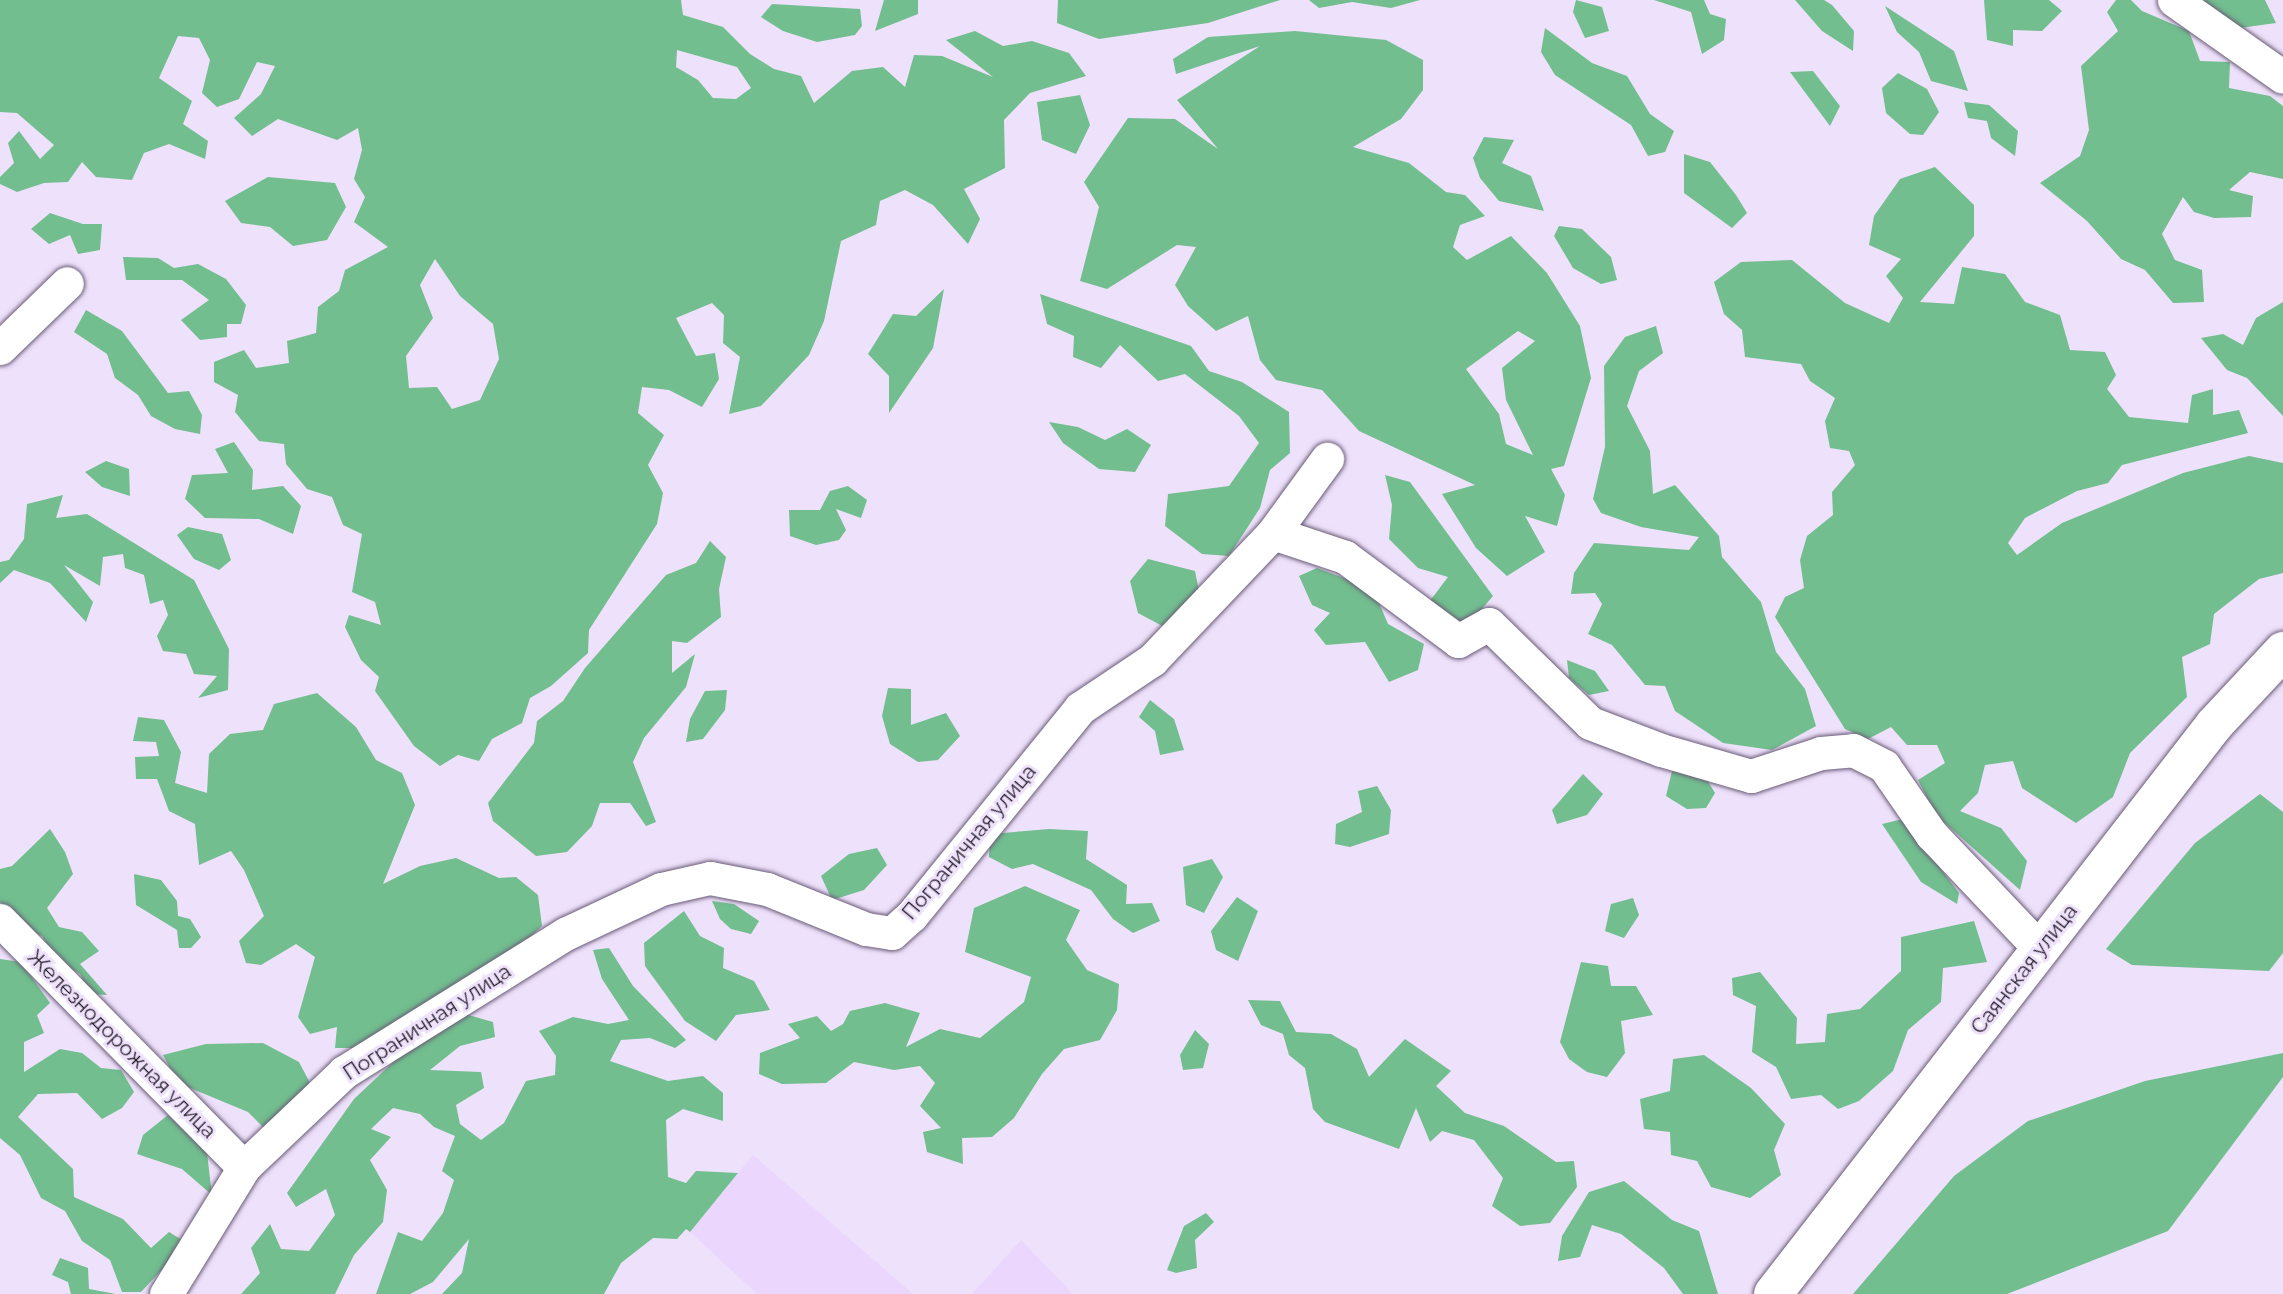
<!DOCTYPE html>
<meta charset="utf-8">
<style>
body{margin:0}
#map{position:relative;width:2283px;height:1294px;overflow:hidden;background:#eee1fb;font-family:Raleway,sans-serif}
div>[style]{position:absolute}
.built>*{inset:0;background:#ebd7fe}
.forest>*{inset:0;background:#72be8f}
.roads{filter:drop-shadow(0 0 2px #695b77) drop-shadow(0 0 2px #695b77)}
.street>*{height:33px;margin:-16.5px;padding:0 16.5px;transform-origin:16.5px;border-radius:16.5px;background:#fff}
.secondary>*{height:38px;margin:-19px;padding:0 19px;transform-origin:19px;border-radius:19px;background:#fff}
span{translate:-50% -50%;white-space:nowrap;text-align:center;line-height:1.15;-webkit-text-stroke:6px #eee1fb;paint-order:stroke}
.street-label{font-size:21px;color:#251f2a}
</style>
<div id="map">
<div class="built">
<i style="clip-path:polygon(753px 1155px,913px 1294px,757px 1294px,690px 1232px)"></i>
<i style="clip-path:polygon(1021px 1240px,1073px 1294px,972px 1294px)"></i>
</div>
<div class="forest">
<i style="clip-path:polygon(evenodd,0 0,681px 0,683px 15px,723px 27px,750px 54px,774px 69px,801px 76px,814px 103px,852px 71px,883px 67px,905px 87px,914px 55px,942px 56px,993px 77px,946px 40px,975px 31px,1003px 46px,1032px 41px,1069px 53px,1086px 76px,1030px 93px,1004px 120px,1005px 168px,964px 189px,980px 219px,968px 244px,933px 205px,905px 190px,880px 201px,876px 225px,841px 241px,824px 321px,809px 355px,761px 406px,729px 414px,740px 357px,723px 343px,724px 315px,712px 303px,676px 318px,696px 356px,715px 353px,719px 379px,702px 407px,669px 390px,642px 387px,638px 413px,664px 435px,648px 465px,663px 493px,657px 524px,589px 630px,588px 653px,551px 686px,530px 698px,522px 723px,492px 739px,479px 761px,458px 755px,440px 766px,414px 746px,375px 691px,379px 677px,361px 660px,345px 627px,349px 615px,381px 625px,375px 602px,352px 592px,362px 534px,343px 525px,332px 497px,307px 489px,286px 464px,284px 444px,259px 441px,235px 412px,238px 395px,214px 382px,214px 362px,244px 350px,256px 368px,289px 363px,287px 341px,316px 333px,318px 307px,339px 291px,345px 270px,388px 247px,354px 222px,365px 197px,354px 179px,362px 150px,358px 128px,337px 140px,278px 119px,252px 136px,234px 118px,261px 94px,275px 66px,257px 62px,239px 99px,217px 107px,202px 93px,210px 60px,199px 38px,178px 36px,159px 78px,192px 101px,183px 124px,208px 141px,205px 159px,169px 144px,144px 153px,132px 180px,96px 177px,82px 162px,68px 182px,44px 183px,17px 192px,0 184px,0 177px,14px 163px,8px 143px,19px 131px,40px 159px,54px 145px,17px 113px,0 112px,0 0,677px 50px,737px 67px,751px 88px,736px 99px,713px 98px,698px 80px,676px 67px,677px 50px,0 0,435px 259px,460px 296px,493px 324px,499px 359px,480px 400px,452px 409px,437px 387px,409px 388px,406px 356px,433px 318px,420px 285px,435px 259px)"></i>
<i style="clip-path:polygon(884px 0,918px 0,918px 14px,875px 31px)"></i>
<i style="clip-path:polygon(1058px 0,1280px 0,1208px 23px,1099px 39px,1057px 23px)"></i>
<i style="clip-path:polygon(1309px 0,1420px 0,1391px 8px,1352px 2px,1319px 8px)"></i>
<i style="clip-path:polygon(1576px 0,1602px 7px,1609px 31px,1585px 38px,1573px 12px)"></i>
<i style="clip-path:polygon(1654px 0,1704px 0,1710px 14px,1726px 19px,1724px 40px,1702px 54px,1691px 12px)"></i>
<i style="clip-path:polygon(1795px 0,1824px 0,1832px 5px,1854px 31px,1853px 51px,1822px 31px)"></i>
<i style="clip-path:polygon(1984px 0,2049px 0,2062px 11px,2042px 31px,2013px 30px,2013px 46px,1987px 40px)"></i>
<i style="clip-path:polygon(2116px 0,2131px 0,2142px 11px,2189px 31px,2200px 61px,2230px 62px,2229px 88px,2270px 96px,2283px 106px,2283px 179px,2250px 172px,2229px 190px,2253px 196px,2251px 217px,2214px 218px,2194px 212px,2183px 197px,2162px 234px,2175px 260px,2202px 270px,2204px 302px,2173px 303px,2145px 270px,2121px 259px,2087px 221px,2040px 183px,2080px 156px,2089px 130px,2081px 66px,2118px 31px,2107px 12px)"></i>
<i style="clip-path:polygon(2199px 0,2265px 0,2276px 23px,2240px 28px)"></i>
<i style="clip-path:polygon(772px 4px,860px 9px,862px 26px,855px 35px,817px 42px,783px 31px,761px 17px)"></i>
<i style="clip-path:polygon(1885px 6px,1954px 51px,1968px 91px,1931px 81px,1919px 52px,1897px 32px)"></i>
<i style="clip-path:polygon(1545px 28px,1592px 63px,1627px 76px,1650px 114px,1674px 131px,1665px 152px,1648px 156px,1631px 125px,1555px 75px,1541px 52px)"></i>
<i style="clip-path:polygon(evenodd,1295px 31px,1386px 40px,1423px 60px,1423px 90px,1401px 119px,1353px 147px,1409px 163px,1446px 192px,1465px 195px,1485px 216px,1460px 225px,1453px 247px,1467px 260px,1511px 236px,1547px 273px,1580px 326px,1591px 378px,1564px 466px,1551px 469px,1565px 495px,1557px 526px,1525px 516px,1545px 552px,1507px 576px,1476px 548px,1442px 494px,1475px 485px,1359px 431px,1322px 390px,1276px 380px,1260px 360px,1248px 316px,1216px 331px,1188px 306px,1175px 285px,1196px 247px,1177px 245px,1107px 289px,1080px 281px,1099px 207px,1084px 182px,1128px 118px,1175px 119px,1218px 149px,1177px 100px,1260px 46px,1176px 74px,1173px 59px,1208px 37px,1295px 31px,1518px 331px,1535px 341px,1502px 368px,1506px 400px,1533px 455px,1506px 444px,1499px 414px,1466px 369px,1518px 331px)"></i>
<i style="clip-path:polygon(1813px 71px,1840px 106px,1830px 126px,1790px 72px)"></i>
<i style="clip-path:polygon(1898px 73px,1927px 89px,1939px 112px,1923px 135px,1910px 134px,1886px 113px,1882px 88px)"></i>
<i style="clip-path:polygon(1080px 95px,1090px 125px,1076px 154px,1042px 140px,1037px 102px)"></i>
<i style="clip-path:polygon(1964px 102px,1989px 105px,2018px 131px,2015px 156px,1991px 138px,1987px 121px,1968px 118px)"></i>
<i style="clip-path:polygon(1484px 137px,1514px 140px,1502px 163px,1531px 176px,1544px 211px,1499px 201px,1480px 178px,1473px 158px)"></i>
<i style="clip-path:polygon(1684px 154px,1710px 162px,1736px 195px,1747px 213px,1732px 228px,1684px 193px)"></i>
<i style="clip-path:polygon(1935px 167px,1974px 205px,1974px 236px,1920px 302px,1954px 304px,1962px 267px,2005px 274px,2025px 302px,2060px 315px,2070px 350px,2105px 352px,2116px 375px,2107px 389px,2129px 417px,2188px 423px,2192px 395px,2213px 389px,2213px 415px,2239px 410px,2248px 433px,2122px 465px,2108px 483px,2077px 491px,2025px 518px,2008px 543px,2017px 555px,2062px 523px,2183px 473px,2249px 456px,2283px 463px,2283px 573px,2259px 579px,2214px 614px,2210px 644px,2182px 657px,2187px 697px,2130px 753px,2113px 797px,2076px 823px,2022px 788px,2013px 761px,1985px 765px,1978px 793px,1960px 811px,2001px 828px,2027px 861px,2020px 890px,1936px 815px,1918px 780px,1945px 763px,1937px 745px,1907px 745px,1891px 727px,1868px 739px,1845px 729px,1775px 617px,1785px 597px,1804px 588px,1800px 560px,1807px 536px,1833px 515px,1832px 492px,1855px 465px,1849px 451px,1830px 448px,1825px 421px,1835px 398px,1810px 381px,1801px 364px,1745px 357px,1742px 330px,1724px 314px,1714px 282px,1741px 262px,1792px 260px,1845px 303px,1889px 323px,1903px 298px,1886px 276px,1901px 259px,1869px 245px,1874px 216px,1900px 179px)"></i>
<i style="clip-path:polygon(268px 177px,335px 183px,346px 207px,327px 240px,293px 246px,270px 227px,241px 223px,225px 201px)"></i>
<i style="clip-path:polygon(50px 213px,83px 224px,102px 224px,100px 250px,78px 254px,70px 235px,49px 244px,31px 229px)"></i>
<i style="clip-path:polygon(1559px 226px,1582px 229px,1611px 257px,1617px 280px,1601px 284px,1573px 268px,1554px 236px)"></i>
<i style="clip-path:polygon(123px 257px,158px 258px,174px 268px,198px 264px,226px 279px,246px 305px,241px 324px,227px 324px,227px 337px,200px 340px,181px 320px,209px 300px,182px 280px,126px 280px)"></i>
<i style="clip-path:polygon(944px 289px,933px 348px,889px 413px,889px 376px,868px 354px,893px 314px,916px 316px)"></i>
<i style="clip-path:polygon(1040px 294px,1191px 346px,1209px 371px,1242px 382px,1289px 412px,1290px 453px,1270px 470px,1260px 508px,1229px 556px,1202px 554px,1165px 526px,1168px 494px,1229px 486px,1259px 443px,1239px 416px,1185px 374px,1158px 381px,1120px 345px,1101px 368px,1073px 357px,1074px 336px,1047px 324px)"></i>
<i style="clip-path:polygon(2283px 302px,2283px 416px,2247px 378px,2227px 370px,2201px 338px,2223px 334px,2243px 345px,2256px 318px)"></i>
<i style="clip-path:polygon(86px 310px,122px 331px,168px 393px,189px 391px,202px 415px,200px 434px,175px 429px,151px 416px,138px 395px,115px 378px,107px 354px,74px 332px)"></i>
<i style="clip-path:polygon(1656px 326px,1663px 353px,1639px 371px,1627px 406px,1650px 451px,1653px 494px,1675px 485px,1719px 536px,1722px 557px,1761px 602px,1776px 652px,1805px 689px,1816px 726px,1772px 750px,1723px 743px,1675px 711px,1665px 686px,1645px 685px,1612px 645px,1588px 634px,1602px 604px,1595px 593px,1571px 594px,1574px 573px,1594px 543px,1689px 550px,1699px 537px,1641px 527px,1601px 513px,1593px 499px,1605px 447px,1604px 366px,1625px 337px)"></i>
<i style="clip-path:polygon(1049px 422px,1078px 427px,1105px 440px,1127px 429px,1151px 445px,1135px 472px,1099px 469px,1063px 443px)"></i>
<i style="clip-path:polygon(234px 442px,253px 470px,252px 490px,283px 486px,301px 506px,293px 534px,259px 519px,205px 518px,185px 499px,192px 475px,228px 473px,215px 449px)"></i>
<i style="clip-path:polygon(106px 461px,129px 469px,130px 496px,102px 487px,85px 472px)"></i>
<i style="clip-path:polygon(1385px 475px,1410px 482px,1493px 596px,1475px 617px,1452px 625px,1426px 606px,1448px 577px,1418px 568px,1389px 539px,1392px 505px)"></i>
<i style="clip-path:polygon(848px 486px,867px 500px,861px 518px,836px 509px,846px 530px,839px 540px,816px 545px,790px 536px,789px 510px,820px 510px,830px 491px)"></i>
<i style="clip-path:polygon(63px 495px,56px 518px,87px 514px,194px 580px,229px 649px,228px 690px,198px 698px,217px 676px,194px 674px,186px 654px,163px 651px,157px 636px,168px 615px,163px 600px,150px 604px,144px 575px,125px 568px,123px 554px,103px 557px,100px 586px,64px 565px,93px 602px,86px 622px,50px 583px,14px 570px,0 583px,0 562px,9px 560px,24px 539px,27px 504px)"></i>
<i style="clip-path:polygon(188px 527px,222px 534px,231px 560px,219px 570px,194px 559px,177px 535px)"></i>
<i style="clip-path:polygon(710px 541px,726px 557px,719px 589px,721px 617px,687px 643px,672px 641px,672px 673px,695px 654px,686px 687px,644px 738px,633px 762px,656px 822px,646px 826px,630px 803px,600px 803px,592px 826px,567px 852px,536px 856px,493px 821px,488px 803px,534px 743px,537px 721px,563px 701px,585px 668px,666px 575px,696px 563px)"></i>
<i style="clip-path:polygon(1148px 559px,1195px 571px,1199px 591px,1166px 628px,1138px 613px,1130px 581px)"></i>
<i style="clip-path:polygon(1317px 568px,1373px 589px,1388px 624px,1424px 644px,1418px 670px,1389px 682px,1365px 642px,1326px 645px,1314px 630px,1330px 613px,1312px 605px,1299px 576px)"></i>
<i style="clip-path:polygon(1567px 660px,1595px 671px,1609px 691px,1589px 695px,1569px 678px)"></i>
<i style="clip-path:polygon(888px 688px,911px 689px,911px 725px,946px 713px,960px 736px,938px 760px,918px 762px,890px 744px,882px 716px)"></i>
<i style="clip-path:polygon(727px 690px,725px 710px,703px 739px,686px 742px,690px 719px,705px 691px)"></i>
<i style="clip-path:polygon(317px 693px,356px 727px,376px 760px,402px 773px,415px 805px,383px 884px,420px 866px,456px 858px,499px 878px,516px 877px,538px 895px,542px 926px,519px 948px,363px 1048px,335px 1048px,337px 1027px,310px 1034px,298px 1017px,315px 957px,296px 944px,261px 965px,246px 963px,239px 941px,264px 916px,244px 870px,231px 851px,199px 865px,195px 824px,169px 811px,157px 779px,136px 779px,135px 757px,159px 756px,156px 742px,133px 741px,138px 717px,164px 720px,181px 752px,175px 783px,207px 793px,209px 754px,230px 734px,263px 730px,274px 704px)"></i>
<i style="clip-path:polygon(1150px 700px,1174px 719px,1184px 750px,1160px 755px,1155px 731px,1139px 717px)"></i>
<i style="clip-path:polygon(1673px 767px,1701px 770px,1715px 793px,1706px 808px,1687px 809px,1666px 796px)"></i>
<i style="clip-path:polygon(1583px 774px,1603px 794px,1587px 815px,1557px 824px,1552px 810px)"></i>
<i style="clip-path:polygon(1377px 786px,1391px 810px,1389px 834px,1350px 847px,1335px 844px,1336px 824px,1362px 812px,1358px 791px)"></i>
<i style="clip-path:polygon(2260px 794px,2283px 812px,2283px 953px,2269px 971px,2132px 965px,2106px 949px,2195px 843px)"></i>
<i style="clip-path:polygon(1903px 819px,1959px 893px,1957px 904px,1921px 882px,1882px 824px)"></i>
<i style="clip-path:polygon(50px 829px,65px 852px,73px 874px,47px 908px,59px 927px,82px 932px,99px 951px,80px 964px,107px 995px,90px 994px,80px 974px,55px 959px,42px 936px,22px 928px,0 902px,0 869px,12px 866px)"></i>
<i style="clip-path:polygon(1049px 829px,1088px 831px,1086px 859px,1127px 885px,1126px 904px,1152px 903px,1160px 921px,1133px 933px,1113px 919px,1091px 890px,1033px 864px,1012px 869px,989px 857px,990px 834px)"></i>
<i style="clip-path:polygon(877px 848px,887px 865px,864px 890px,832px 900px,821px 876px,849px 854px)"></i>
<i style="clip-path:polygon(1212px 859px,1223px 877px,1204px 913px,1186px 905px,1183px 867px)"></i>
<i style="clip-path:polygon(134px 874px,161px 880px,177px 901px,178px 916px,190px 919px,201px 937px,191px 948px,179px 948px,177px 930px,136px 905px)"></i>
<i style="clip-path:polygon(1025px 886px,1080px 910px,1066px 940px,1087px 970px,1119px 984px,1117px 1010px,1100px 1040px,1064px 1049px,1042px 1074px,1014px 1118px,992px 1137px,962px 1138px,963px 1164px,927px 1152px,923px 1132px,941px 1128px,920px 1106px,935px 1083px,920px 1066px,894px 1070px,854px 1062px,826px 1083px,782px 1084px,759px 1074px,760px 1053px,800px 1038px,788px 1024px,817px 1016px,831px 1031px,843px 1024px,850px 1011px,885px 1003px,920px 1013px,906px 1047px,940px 1029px,980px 1038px,1024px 1002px,1031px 977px,965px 952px,974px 908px)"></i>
<i style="clip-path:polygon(1237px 897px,1258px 911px,1238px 961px,1216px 950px,1211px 931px)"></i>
<i style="clip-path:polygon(1633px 898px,1639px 915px,1624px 938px,1605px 931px,1611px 904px)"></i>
<i style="clip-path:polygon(712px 901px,734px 904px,759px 921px,751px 934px,731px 929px,720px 919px)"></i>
<i style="clip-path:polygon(684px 911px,700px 936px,724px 948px,723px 968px,754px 981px,770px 1010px,736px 1015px,716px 1041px,685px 1021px,645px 966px,644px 943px)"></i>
<i style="clip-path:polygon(1974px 921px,1987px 962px,1943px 968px,1941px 1002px,1908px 1030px,1893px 1071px,1859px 1101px,1838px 1109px,1821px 1095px,1791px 1099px,1776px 1067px,1752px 1052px,1756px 1006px,1733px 995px,1732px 978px,1760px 972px,1797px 1018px,1796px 1044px,1825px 1042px,1827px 1014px,1860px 1009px,1901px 971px,1901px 937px)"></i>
<i style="clip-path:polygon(609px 948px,633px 986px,686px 1040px,675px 1048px,650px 1038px,621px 1040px,610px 1061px,668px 1081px,703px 1076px,723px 1093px,723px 1121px,683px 1109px,666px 1120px,668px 1177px,686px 1183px,696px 1171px,738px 1173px,690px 1232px,686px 1229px,677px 1239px,653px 1238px,621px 1263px,604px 1294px,442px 1294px,462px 1273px,469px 1239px,433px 1282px,410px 1294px,376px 1294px,398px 1232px,422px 1241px,443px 1213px,454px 1180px,442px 1171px,455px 1136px,434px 1127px,420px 1114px,393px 1108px,371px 1129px,391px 1137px,370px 1160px,387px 1190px,383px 1222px,354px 1255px,335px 1294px,241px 1294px,260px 1273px,251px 1248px,270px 1224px,281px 1249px,309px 1251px,335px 1215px,326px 1189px,296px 1207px,287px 1193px,354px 1099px,422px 1035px,465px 1014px,493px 1022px,495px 1037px,460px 1046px,430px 1070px,481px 1072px,484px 1088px,456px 1105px,460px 1124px,481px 1140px,504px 1123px,526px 1081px,555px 1075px,556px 1056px,539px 1031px,573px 1017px,608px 1024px,629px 1020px,602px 979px,593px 950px)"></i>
<i style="clip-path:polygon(0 959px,21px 962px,50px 1003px,37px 1015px,44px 1033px,24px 1042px,24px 1072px,60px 1049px,82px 1053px,101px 1068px,121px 1070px,134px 1092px,122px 1108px,102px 1119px,77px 1093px,38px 1094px,18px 1117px,73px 1169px,74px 1197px,123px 1219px,151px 1248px,169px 1232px,187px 1243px,141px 1292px,122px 1292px,110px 1260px,82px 1241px,65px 1211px,41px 1198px,20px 1155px,0 1138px)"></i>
<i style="clip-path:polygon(1581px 962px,1608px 966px,1611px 986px,1636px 986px,1653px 1015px,1621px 1021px,1625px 1053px,1607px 1077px,1587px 1072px,1569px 1059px,1560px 1042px)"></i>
<i style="clip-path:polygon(1248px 1000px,1280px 1001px,1296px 1032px,1331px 1034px,1357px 1049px,1369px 1077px,1405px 1039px,1451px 1071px,1436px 1086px,1465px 1113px,1504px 1126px,1556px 1162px,1574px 1161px,1577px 1187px,1550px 1223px,1520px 1226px,1492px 1206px,1503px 1178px,1474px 1140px,1442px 1131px,1430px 1142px,1416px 1108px,1399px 1149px,1325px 1122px,1313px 1109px,1305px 1068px,1289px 1055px,1283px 1034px,1261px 1025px)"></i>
<i style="clip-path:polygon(1195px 1030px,1209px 1044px,1203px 1068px,1183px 1070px,1180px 1055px)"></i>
<i style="clip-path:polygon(263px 1043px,299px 1062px,309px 1081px,308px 1104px,269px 1133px,248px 1112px,178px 1083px,163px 1055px,206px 1044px)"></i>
<i style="clip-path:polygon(2283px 1053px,2283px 1077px,2168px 1231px,2007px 1294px,1853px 1294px,1954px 1176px,2028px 1121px,2145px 1081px)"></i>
<i style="clip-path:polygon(1704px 1055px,1751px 1088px,1785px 1124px,1774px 1150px,1781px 1175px,1750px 1198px,1711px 1187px,1697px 1161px,1671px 1155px,1670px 1132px,1644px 1129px,1640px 1099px,1670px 1091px,1673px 1059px)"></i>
<i style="clip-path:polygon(168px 1115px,207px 1153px,212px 1195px,182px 1169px,137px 1154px,143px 1135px)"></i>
<i style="clip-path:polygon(1624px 1181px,1672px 1220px,1699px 1231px,1718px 1294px,1683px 1294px,1664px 1268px,1621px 1234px,1592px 1225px,1580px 1257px,1558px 1261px,1562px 1236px,1589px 1192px)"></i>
<i style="clip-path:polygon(1206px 1213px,1214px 1222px,1195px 1240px,1197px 1268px,1176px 1273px,1167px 1270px,1184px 1226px)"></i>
<i style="clip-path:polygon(60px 1258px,88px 1268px,89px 1289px,116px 1294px,71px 1294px,68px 1282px,52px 1275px)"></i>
</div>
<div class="roads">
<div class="street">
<i style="left:2174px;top:0;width:133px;rotate:35.2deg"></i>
<i style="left:0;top:348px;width:93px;rotate:-44.1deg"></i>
<i style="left:1273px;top:533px;width:76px;rotate:18.4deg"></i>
<i style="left:1345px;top:557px;width:141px;rotate:36.6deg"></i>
<i style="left:1458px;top:641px;width:35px;rotate:-29deg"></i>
<i style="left:1489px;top:624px;width:141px;rotate:44.4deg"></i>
<i style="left:1590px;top:723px;width:76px;rotate:20.8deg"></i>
<i style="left:1661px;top:750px;width:94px;rotate:16.1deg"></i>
<i style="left:1751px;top:776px;width:74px;rotate:-18.2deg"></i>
<i style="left:1821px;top:753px;width:32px;rotate:-5deg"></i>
<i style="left:1853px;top:750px;width:35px;rotate:27deg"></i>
<i style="left:1884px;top:766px;width:83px;rotate:55.3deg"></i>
<i style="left:1931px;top:834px;width:158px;rotate:46.5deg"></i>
<i style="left:0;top:920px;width:347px;rotate:45.4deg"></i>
<i style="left:166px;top:1294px;width:149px;rotate:-58.4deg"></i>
<i style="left:244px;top:1167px;width:138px;rotate:-43.5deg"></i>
<i style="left:344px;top:1072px;width:261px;rotate:-32deg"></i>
<i style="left:565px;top:934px;width:106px;rotate:-25.1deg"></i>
<i style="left:661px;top:889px;width:50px;rotate:-12.7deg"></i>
<i style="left:710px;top:878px;width:58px;rotate:10.9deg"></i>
<i style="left:767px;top:889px;width:107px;rotate:22deg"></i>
<i style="left:866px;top:929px;width:26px;rotate:9deg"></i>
<i style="left:892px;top:933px;width:27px;rotate:-42deg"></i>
<i style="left:912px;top:915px;width:267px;rotate:-50.9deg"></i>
<i style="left:1080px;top:708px;width:87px;rotate:-33.7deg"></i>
<i style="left:1152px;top:660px;width:175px;rotate:-46.4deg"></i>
<i style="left:1273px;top:533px;width:92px;rotate:-53.9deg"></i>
</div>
<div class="secondary">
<i style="left:1773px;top:1294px;width:721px;rotate:-52.21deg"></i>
<i style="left:2215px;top:724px;width:100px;rotate:-47deg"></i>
</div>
</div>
<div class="street-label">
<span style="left:969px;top:842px;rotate:-50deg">Пограничная улица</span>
<span style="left:2024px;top:969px;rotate:-52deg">Саянская улица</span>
<span style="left:427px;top:1022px;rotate:-33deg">Пограничная улица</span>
<span style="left:122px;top:1044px;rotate:45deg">Железнодорожная улица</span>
</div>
</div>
